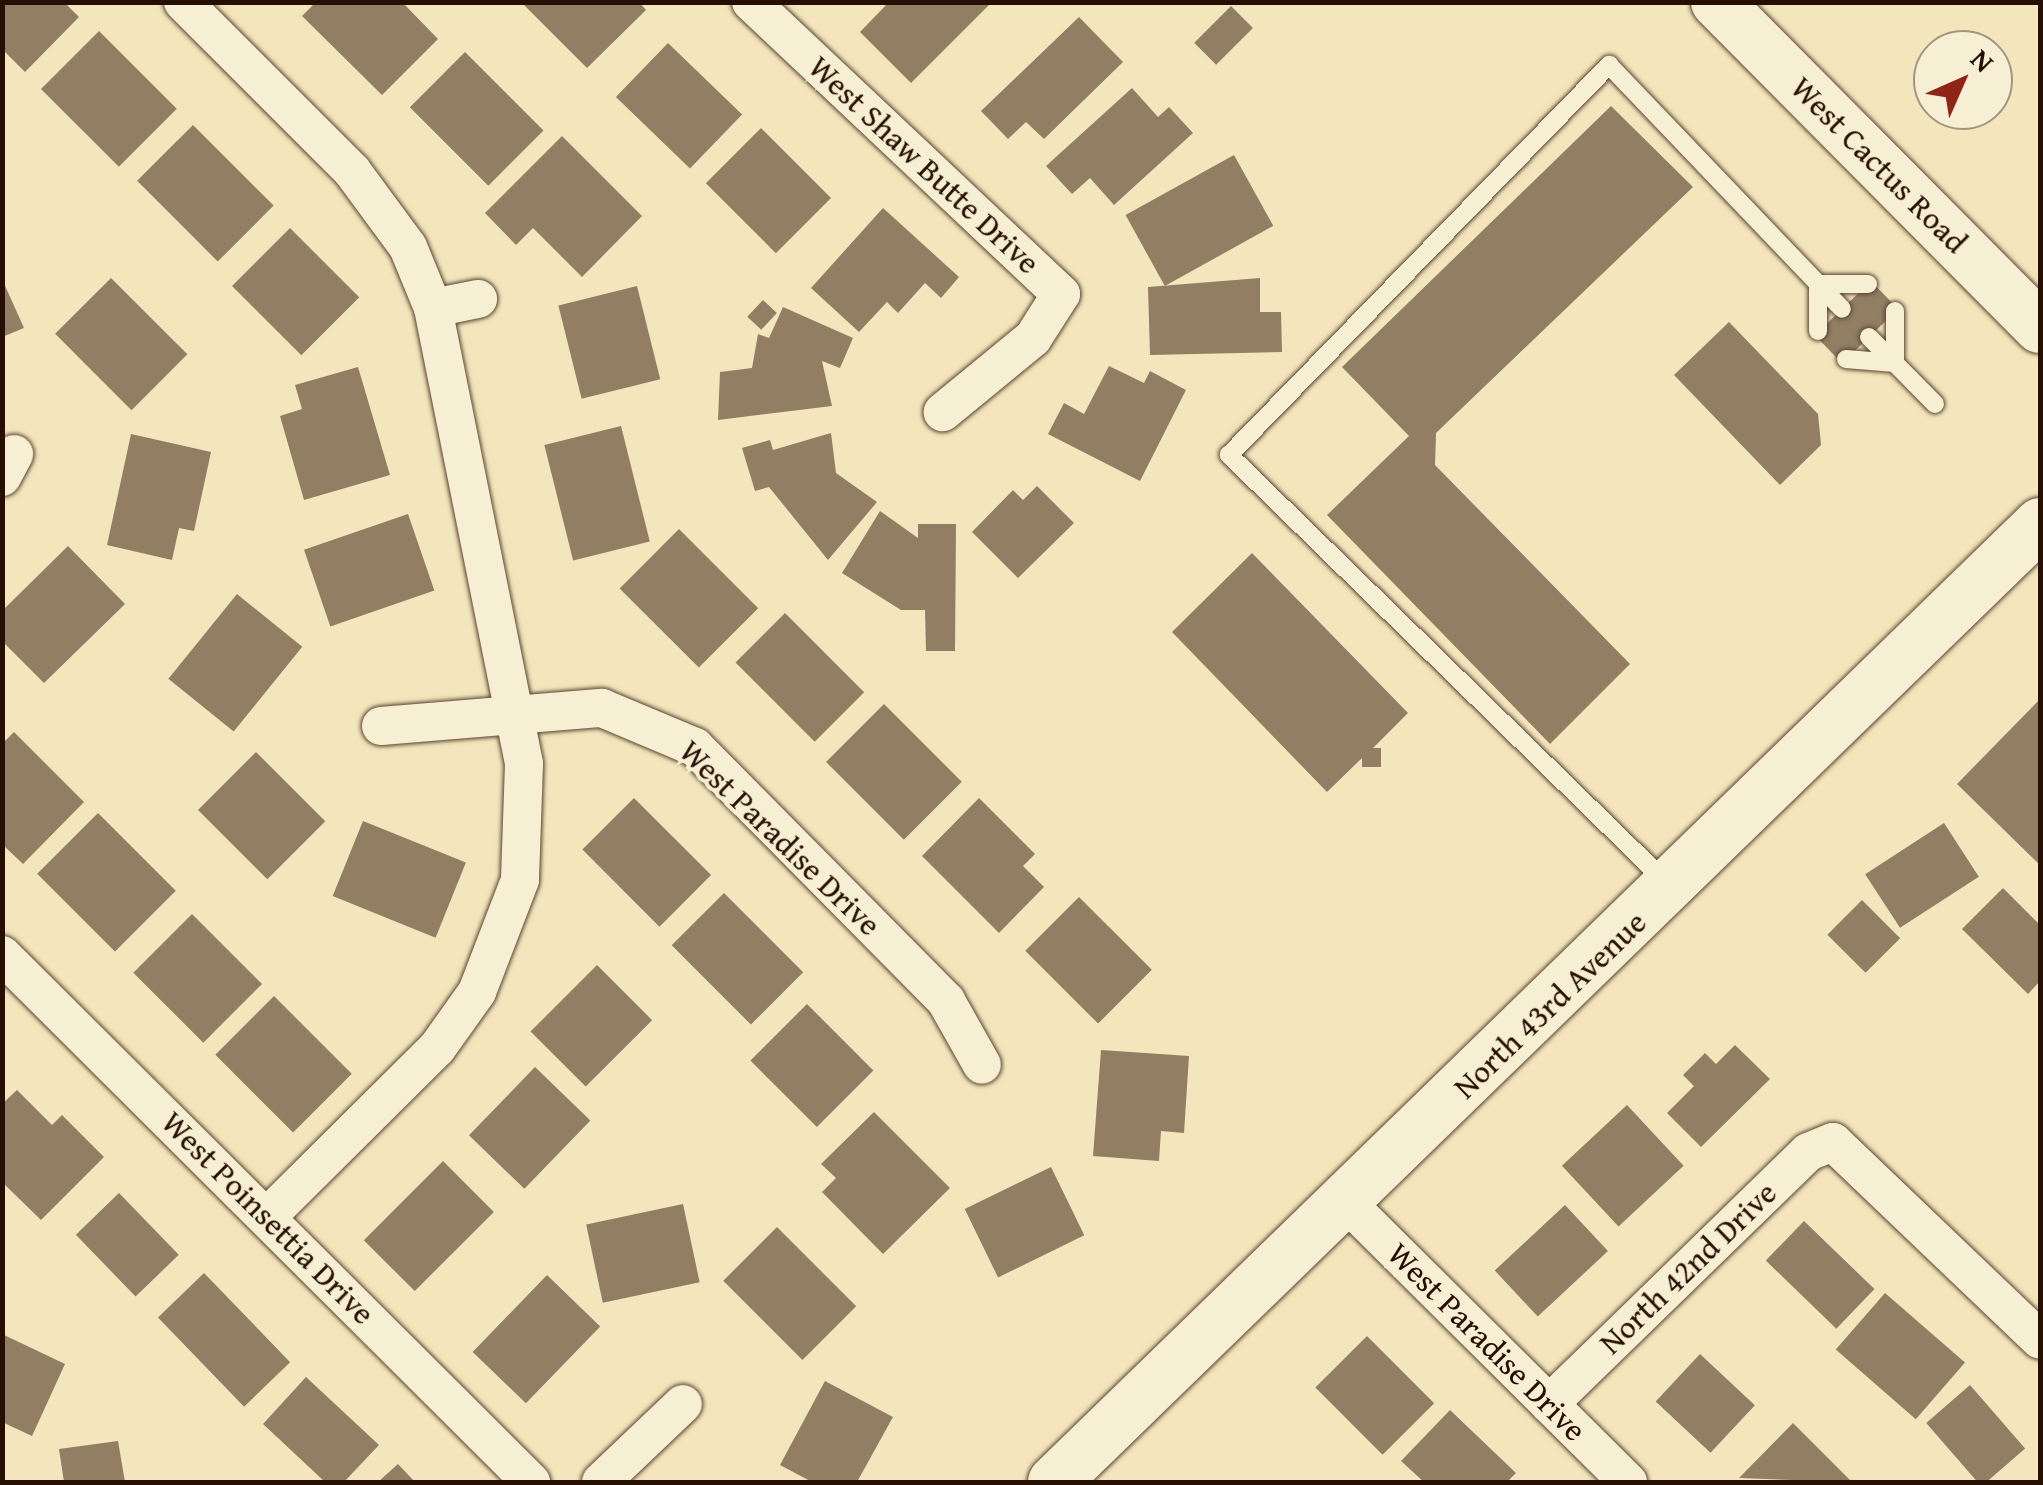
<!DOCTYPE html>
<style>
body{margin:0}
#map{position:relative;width:2043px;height:1485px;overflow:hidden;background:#f3e6bc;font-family:"Gentium Book Plus",serif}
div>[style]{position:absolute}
.building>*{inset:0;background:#917e63;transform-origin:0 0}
.roads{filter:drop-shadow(0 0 2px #5a4430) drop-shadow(0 0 2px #5a4430)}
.service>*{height:18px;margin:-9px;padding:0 9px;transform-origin:9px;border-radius:9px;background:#f7efd3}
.minor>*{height:38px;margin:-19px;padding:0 19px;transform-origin:19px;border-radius:19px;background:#f7efd3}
.secondary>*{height:52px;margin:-26px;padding:0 26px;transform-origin:26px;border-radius:26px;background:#f7efd3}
span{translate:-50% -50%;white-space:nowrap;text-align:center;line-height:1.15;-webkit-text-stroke:8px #f7efd3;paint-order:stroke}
.street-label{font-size:32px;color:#270e02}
.frame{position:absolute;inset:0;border:5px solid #270e02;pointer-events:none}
.north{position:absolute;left:1913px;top:30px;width:100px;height:100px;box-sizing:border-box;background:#f7efd3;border:2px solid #a4957f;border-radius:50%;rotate:45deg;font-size:28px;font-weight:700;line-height:40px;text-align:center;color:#270e02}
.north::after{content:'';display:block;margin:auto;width:35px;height:45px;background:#8f2418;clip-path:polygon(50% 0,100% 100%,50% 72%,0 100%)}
</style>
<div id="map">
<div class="building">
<i style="clip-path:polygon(2px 2px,64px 2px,79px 17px,25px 72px,2px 49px)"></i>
<i style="clip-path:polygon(316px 2px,402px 2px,438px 39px,382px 95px,302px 16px)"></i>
<i style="clip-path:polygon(521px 2px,639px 2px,646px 10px,587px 68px)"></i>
<i style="clip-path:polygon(889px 2px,987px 2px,989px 5px,911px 83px,860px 32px)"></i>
<i style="left:1231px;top:6px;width:31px;height:52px;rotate:45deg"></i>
<i style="clip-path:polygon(1079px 17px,1123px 62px,1044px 139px,1026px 122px,1008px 139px,981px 111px)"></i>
<i style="left:99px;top:31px;width:110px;height:82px;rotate:45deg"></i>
<i style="left:668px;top:43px;width:103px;height:75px;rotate:44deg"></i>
<i style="left:465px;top:52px;width:111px;height:78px;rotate:45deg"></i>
<i style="clip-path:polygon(1132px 88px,1158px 117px,1169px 107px,1193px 133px,1114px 205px,1090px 178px,1072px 194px,1046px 166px)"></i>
<i style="clip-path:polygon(1611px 106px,1693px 187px,1436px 433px,1435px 465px,1630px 664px,1550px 744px,1327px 515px,1409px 436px,1342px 367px)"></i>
<i style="left:193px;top:125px;width:114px;height:79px;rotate:45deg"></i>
<i style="left:761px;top:128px;width:99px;height:78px;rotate:45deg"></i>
<i style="clip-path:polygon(562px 136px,642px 216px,582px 277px,533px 228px,516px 245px,485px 213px)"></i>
<i style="left:1234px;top:155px;width:81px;height:124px;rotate:61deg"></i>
<i style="clip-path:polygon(883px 208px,959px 277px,941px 298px,925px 283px,898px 313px,887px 302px,859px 332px,811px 288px)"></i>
<i style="left:290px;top:228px;width:98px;height:82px;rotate:45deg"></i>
<i style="left:111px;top:278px;width:108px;height:79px;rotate:45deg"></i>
<i style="clip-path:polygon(1260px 278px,1260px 312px,1281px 312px,1282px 352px,1150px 355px,1148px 287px)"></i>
<i style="clip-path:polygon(2px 279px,24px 328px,2px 337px)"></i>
<i style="left:1871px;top:281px;width:39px;height:78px;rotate:46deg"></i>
<i style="left:637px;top:286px;width:96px;height:81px;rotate:76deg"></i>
<i style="left:763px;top:300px;width:19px;height:23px;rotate:43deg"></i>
<i style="clip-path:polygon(783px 307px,853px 338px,840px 368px,822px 361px,832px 406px,718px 420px,720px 372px,752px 368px,758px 334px,769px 338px)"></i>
<i style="clip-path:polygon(1729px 322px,1818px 414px,1821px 445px,1780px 485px,1674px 375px)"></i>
<i style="clip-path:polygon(1109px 366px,1144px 383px,1150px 371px,1186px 390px,1140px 481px,1048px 434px,1064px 403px,1084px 414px)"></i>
<i style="clip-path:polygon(358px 367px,390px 475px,304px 500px,280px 416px,302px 409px,295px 385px)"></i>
<i style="left:621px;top:426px;width:119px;height:79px;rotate:76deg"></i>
<i style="clip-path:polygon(831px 433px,836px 473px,877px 502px,828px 560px,769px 487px,755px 491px,742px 448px,770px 440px,773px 450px)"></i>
<i style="clip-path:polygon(131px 434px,211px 452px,194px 531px,179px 528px,172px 560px,107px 545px)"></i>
<i style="clip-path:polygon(1037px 486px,1074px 523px,1018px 578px,972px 532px,1013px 490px,1023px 500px)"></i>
<i style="clip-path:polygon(880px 511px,918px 538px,918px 524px,956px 524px,955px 651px,926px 651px,925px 610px,901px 610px,842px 573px)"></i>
<i style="left:408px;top:514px;width:81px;height:110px;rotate:71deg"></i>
<i style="left:679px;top:529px;width:112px;height:84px;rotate:45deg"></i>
<i style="clip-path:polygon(68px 546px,125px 604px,44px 683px,2px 641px,2px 611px)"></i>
<i style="clip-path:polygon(1252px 553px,1408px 713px,1373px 748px,1381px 748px,1381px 767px,1362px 767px,1362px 758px,1327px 792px,1172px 632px)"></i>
<i style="left:237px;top:594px;width:84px;height:109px;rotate:39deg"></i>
<i style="left:785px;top:613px;width:112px;height:70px;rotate:45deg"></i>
<i style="clip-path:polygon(2040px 699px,2040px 865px,1957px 784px)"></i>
<i style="left:884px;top:704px;width:110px;height:82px;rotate:45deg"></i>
<i style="clip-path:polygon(14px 732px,84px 802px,23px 864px,2px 844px,2px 744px)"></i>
<i style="left:256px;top:752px;width:98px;height:82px;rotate:45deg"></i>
<i style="left:634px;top:798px;width:109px;height:73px;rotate:45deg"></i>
<i style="clip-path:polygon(979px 798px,1035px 854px,1023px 866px,1044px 887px,999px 933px,922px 856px)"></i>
<i style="left:98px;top:813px;width:110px;height:86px;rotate:45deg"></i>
<i style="left:363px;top:821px;width:111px;height:81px;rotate:22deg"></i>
<i style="left:1944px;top:823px;width:64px;height:94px;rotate:57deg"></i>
<i style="clip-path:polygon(2003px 888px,2040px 925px,2040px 981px,2028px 994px,1962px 929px)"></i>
<i style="left:724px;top:893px;width:112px;height:74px;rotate:45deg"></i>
<i style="left:1079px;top:897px;width:103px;height:76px;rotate:45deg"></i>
<i style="left:1862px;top:900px;width:54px;height:49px;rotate:45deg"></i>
<i style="left:192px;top:914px;width:99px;height:83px;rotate:45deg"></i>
<i style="left:597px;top:965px;width:78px;height:94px;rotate:45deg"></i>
<i style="left:274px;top:996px;width:110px;height:83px;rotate:45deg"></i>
<i style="left:807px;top:1004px;width:94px;height:80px;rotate:45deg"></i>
<i style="clip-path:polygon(1735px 1045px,1770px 1079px,1701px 1147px,1667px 1113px,1694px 1086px,1683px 1075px,1705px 1053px,1716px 1064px)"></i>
<i style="clip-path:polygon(1101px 1050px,1189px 1056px,1184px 1133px,1161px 1131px,1159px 1161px,1093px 1156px)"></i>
<i style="left:535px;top:1067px;width:77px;height:95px;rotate:44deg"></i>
<i style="clip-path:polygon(17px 1090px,52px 1125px,62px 1115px,104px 1157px,41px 1220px,2px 1182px,2px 1104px)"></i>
<i style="left:1627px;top:1105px;width:83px;height:89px;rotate:47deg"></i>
<i style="clip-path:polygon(874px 1112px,950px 1188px,883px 1254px,822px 1192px,836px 1178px,821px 1164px)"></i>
<i style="left:443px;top:1161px;width:72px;height:112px;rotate:45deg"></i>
<i style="left:1051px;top:1167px;width:76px;height:96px;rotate:64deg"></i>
<i style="left:119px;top:1193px;width:86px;height:60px;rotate:46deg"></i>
<i style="left:683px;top:1204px;width:80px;height:99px;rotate:78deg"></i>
<i style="left:1565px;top:1205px;width:63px;height:96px;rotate:47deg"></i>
<i style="left:1804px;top:1221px;width:98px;height:55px;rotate:44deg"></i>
<i style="left:777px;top:1227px;width:112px;height:76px;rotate:45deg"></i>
<i style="left:204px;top:1273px;width:124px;height:64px;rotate:46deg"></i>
<i style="left:547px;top:1275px;width:74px;height:107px;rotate:44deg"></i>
<i style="left:1885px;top:1293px;width:106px;height:75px;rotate:41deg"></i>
<i style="clip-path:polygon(2px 1334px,65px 1364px,32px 1436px,2px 1422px)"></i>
<i style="left:1367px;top:1336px;width:95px;height:73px;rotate:45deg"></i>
<i style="left:1700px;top:1354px;width:75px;height:65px;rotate:43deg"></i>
<i style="clip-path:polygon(306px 1377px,379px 1445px,344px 1482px,325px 1482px,263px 1424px)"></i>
<i style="clip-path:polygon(825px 1381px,893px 1417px,857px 1482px,812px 1482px,780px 1465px)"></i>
<i style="left:1970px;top:1385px;width:84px;height:58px;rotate:49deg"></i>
<i style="clip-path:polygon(1450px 1410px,1516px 1473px,1507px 1482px,1424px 1482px,1401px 1461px)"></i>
<i style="clip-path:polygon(1793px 1423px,1850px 1480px,1848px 1482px,1739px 1478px)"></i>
<i style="clip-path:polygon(118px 1441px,125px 1482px,64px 1482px,59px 1449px)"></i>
<i style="clip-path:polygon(398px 1464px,415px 1482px,378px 1482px)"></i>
</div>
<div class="roads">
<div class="service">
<i style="left:1818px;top:331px;width:47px;rotate:-90deg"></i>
<i style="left:1818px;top:284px;width:50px"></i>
<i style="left:1869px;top:337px;width:94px;rotate:45.4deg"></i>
<i style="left:1846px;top:359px;width:49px;rotate:4.7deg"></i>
<i style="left:1895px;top:363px;width:52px;rotate:-90deg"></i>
<i style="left:1665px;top:881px;width:610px;rotate:-135.66deg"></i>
<i style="left:1229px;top:455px;width:545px;rotate:-45.74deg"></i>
<i style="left:1609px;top:65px;width:337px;rotate:46.3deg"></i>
</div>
<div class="minor">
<i style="left:183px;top:2px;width:239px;rotate:45deg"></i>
<i style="left:352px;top:171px;width:94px;rotate:53.6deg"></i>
<i style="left:408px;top:247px;width:66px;rotate:67.7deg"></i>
<i style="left:433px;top:308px;width:465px;rotate:78.7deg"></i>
<i style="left:524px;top:764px;width:116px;rotate:92deg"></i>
<i style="left:520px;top:880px;width:120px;rotate:111deg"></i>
<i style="left:477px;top:992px;width:69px;rotate:125.5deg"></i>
<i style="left:437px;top:1048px;width:238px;rotate:135.2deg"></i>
<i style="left:751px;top:2px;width:426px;rotate:43.3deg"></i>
<i style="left:1061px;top:294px;width:52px;rotate:122.5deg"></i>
<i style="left:1033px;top:338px;width:117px;rotate:140.6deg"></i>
<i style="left:433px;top:308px;width:46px;rotate:-11.3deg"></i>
<i style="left:2px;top:477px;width:26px;rotate:-62deg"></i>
<i style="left:381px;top:726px;width:222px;rotate:-4.7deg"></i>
<i style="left:602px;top:708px;width:101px;rotate:22.8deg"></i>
<i style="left:695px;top:747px;width:357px;rotate:45.3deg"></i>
<i style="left:946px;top:1001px;width:73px;rotate:60.6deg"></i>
<i style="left:2px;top:955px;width:747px;rotate:44.89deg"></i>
<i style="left:1345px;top:1201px;width:399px;rotate:44.8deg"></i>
<i style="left:1549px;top:1404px;width:361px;rotate:-44.2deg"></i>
<i style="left:1808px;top:1152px;width:27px;rotate:-22deg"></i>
<i style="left:1833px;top:1142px;width:286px;rotate:43.7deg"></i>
<i style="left:601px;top:1482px;width:113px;rotate:-43.6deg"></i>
</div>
<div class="secondary">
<i style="left:1717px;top:2px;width:458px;rotate:45.2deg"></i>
<i style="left:1054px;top:1482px;width:1375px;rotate:-44.17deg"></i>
</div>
</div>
<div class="street-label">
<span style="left:924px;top:165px;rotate:43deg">West Shaw Butte Drive</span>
<span style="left:1879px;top:165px;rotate:45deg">West Cactus Road</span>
<span style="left:780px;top:838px;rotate:44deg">West Paradise Drive</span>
<span style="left:1550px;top:1005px;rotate:-44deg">North 43rd Avenue</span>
<span style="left:268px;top:1218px;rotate:45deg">West Poinsettia Drive</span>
<span style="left:1688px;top:1268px;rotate:-44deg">North 42nd Drive</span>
<span style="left:1487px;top:1342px;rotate:45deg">West Paradise Drive</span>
</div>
<div class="frame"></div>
<div class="north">N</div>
</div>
